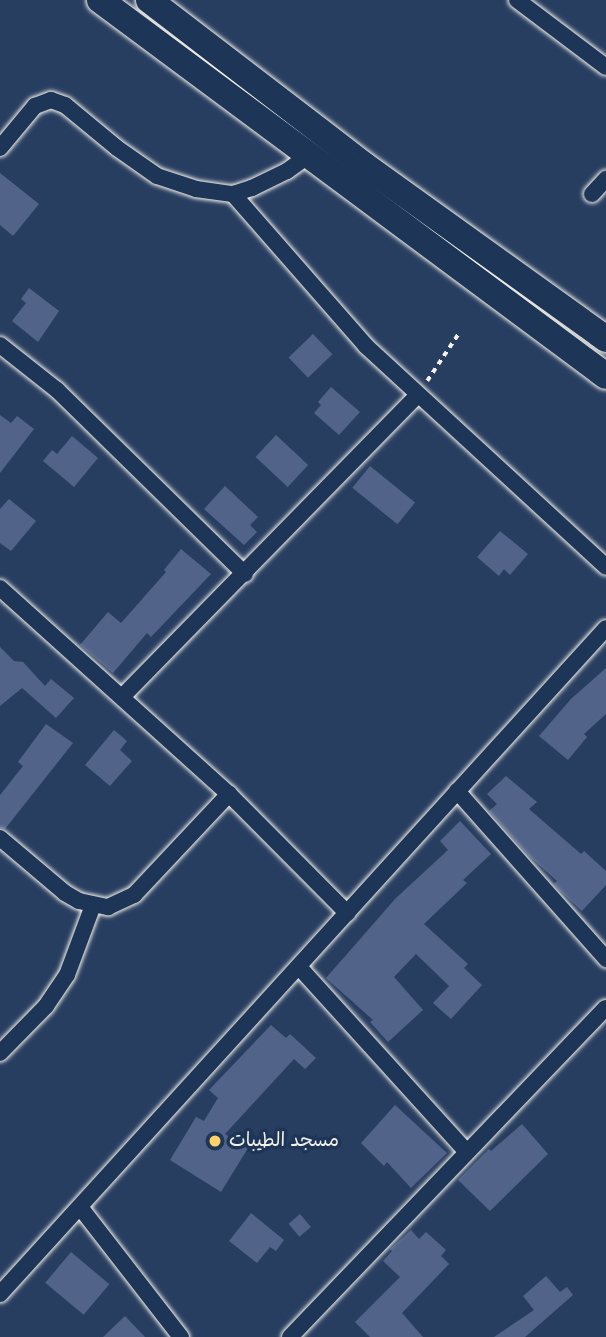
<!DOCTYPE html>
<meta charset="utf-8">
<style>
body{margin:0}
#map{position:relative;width:606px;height:1337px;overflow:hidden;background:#283e61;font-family:"Balsamiq Sans","Playpen Sans Arabic",sans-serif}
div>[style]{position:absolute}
.building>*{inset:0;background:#52638a;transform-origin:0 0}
.path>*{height:3.5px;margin-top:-1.75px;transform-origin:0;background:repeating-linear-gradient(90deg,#f4f1e8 0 5px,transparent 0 10px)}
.roads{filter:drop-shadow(0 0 2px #f4f1e8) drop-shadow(0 0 2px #f4f1e8)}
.minor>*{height:16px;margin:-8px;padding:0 8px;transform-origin:8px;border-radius:8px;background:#1d3557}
.trunk>*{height:26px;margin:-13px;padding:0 13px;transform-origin:13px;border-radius:13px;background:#1d3557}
.dots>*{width:19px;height:19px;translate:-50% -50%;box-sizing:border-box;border:4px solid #1d3557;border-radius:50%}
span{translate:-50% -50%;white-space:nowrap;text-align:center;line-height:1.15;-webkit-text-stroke:7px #1d3557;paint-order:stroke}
.poi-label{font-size:19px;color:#f4f1e8}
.left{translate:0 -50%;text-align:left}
</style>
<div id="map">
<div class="building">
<i style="clip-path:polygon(0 173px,39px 204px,13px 236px,0 225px)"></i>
<i style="clip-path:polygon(29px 288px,59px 311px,38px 342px,12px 321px,26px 303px,21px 299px)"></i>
<i style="left:313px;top:334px;width:28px;height:34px;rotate:46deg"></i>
<i style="clip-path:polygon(331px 387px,360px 412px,339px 435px,314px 413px,321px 405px,318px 402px)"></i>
<i style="clip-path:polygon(0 415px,11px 423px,17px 416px,34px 429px,0 473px)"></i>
<i style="left:276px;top:435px;width:44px;height:30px;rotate:43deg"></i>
<i style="clip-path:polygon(72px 436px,98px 458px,74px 487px,43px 461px,52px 450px,57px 454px)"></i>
<i style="left:370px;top:466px;width:58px;height:28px;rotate:39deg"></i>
<i style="clip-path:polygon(225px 486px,258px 517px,250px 525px,257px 532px,244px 545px,204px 509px)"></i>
<i style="clip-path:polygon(9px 499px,36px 521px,11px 551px,0 543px,0 509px)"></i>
<i style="clip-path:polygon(500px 531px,528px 554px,510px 575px,504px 569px,499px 576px,477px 557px)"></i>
<i style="clip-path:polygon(181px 549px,211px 574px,151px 637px,147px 633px,113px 673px,80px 645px,108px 612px,121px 623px,166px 572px,164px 570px)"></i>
<i style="clip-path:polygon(0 647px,14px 661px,23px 662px,45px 686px,51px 679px,74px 698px,56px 718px,22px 688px,0 706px)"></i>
<i style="clip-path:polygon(606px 668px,606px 714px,584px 734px,587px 737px,568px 760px,539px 736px,571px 699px)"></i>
<i style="clip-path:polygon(46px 724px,73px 743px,5px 829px,0 828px,0 795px,23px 766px,18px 762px)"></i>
<i style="clip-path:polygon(114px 730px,127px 741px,120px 750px,132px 761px,110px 786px,85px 765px)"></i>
<i style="clip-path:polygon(506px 776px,537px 802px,529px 809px,581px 854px,584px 851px,606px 871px,606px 885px,582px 911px,559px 890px,554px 884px,557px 881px,529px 856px,489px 811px,497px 804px,487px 794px)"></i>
<i style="clip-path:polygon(460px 821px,491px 854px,463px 880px,467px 883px,424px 924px,468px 964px,464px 968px,482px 985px,451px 1019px,433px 1003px,449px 986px,416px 954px,394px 977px,423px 1010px,388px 1042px,370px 1022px,373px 1020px,326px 978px,396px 898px,448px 850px,440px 841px)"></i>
<i style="clip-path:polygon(271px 1025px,286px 1038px,290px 1034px,316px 1058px,305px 1069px,294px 1059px,225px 1134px,248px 1148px,221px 1192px,170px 1160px,196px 1117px,204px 1121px,218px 1098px,209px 1090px)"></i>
<i style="clip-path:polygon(395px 1105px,447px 1153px,411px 1188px,387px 1162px,384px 1166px,361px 1143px)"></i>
<i style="clip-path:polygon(522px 1124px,548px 1154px,490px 1211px,458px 1180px,489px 1149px,491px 1151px)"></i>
<i style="clip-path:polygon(251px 1213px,284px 1240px,276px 1251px,270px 1247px,257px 1263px,229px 1241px)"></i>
<i style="left:300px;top:1214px;width:17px;height:15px;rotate:50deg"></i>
<i style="clip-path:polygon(411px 1230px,419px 1239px,426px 1232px,446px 1250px,441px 1256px,449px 1264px,402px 1313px,423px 1337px,370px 1337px,355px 1322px,400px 1277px,383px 1261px,392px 1251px,390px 1249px)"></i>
<i style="left:71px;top:1252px;width:50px;height:40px;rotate:40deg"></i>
<i style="clip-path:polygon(546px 1276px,560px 1292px,567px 1287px,573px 1295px,525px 1337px,494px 1337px,534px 1310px,523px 1296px)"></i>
<i style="clip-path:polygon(125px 1316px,145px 1337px,103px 1337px)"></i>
</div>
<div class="path">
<i style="left:427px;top:381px;width:58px;rotate:-56.3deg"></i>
</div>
<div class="roads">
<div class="minor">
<i style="left:517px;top:0;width:111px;rotate:37deg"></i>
<i style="left:0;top:148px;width:55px;rotate:-50.2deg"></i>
<i style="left:35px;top:106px;width:17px;rotate:-21deg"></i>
<i style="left:51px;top:100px;width:15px;rotate:20deg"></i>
<i style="left:65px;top:105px;width:67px;rotate:39.6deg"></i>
<i style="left:117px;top:148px;width:49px;rotate:35deg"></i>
<i style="left:157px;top:176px;width:41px;rotate:18.4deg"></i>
<i style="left:196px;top:189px;width:37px;rotate:8deg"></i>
<i style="left:233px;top:194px;width:20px;rotate:-18deg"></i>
<i style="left:252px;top:188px;width:39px;rotate:-26deg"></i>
<i style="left:287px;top:171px;width:29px;rotate:-36deg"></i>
<i style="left:233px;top:194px;width:202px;rotate:48.8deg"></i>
<i style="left:366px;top:346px;width:326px;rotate:42.6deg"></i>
<i style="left:592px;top:194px;width:21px;rotate:-47deg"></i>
<i style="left:0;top:345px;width:73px;rotate:38.3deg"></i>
<i style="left:57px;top:390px;width:263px;rotate:44.4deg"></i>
<i style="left:0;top:588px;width:308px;rotate:42deg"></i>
<i style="left:229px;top:794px;width:168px;rotate:45.2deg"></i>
<i style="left:122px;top:697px;width:421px;rotate:-45.6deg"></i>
<i style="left:457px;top:791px;width:225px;rotate:48.4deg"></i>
<i style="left:0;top:838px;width:85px;rotate:40.2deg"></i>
<i style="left:65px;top:893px;width:16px;rotate:30deg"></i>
<i style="left:79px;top:901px;width:30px;rotate:12deg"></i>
<i style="left:108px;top:907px;width:29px;rotate:-25deg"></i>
<i style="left:134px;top:895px;width:139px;rotate:-46.8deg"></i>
<i style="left:300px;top:968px;width:248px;rotate:47.8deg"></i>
<i style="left:0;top:1053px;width:66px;rotate:-45.6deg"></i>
<i style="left:46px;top:1006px;width:37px;rotate:-56deg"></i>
<i style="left:67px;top:975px;width:75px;rotate:-69.6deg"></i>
<i style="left:80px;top:1207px;width:165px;rotate:52.2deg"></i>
<i style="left:0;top:1294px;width:900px;rotate:-47.7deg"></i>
<i style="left:290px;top:1337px;width:456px;rotate:-46.2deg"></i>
</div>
<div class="trunk">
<i style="left:100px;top:0;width:630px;rotate:36.62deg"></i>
<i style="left:149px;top:0;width:271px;rotate:37.5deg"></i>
<i style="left:364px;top:165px;width:298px;rotate:35.7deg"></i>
</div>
</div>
<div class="dots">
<i style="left:215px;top:1141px;background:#ffd166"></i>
</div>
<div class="poi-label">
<span class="left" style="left:229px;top:1141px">مسجد الطيبات</span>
</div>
</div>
